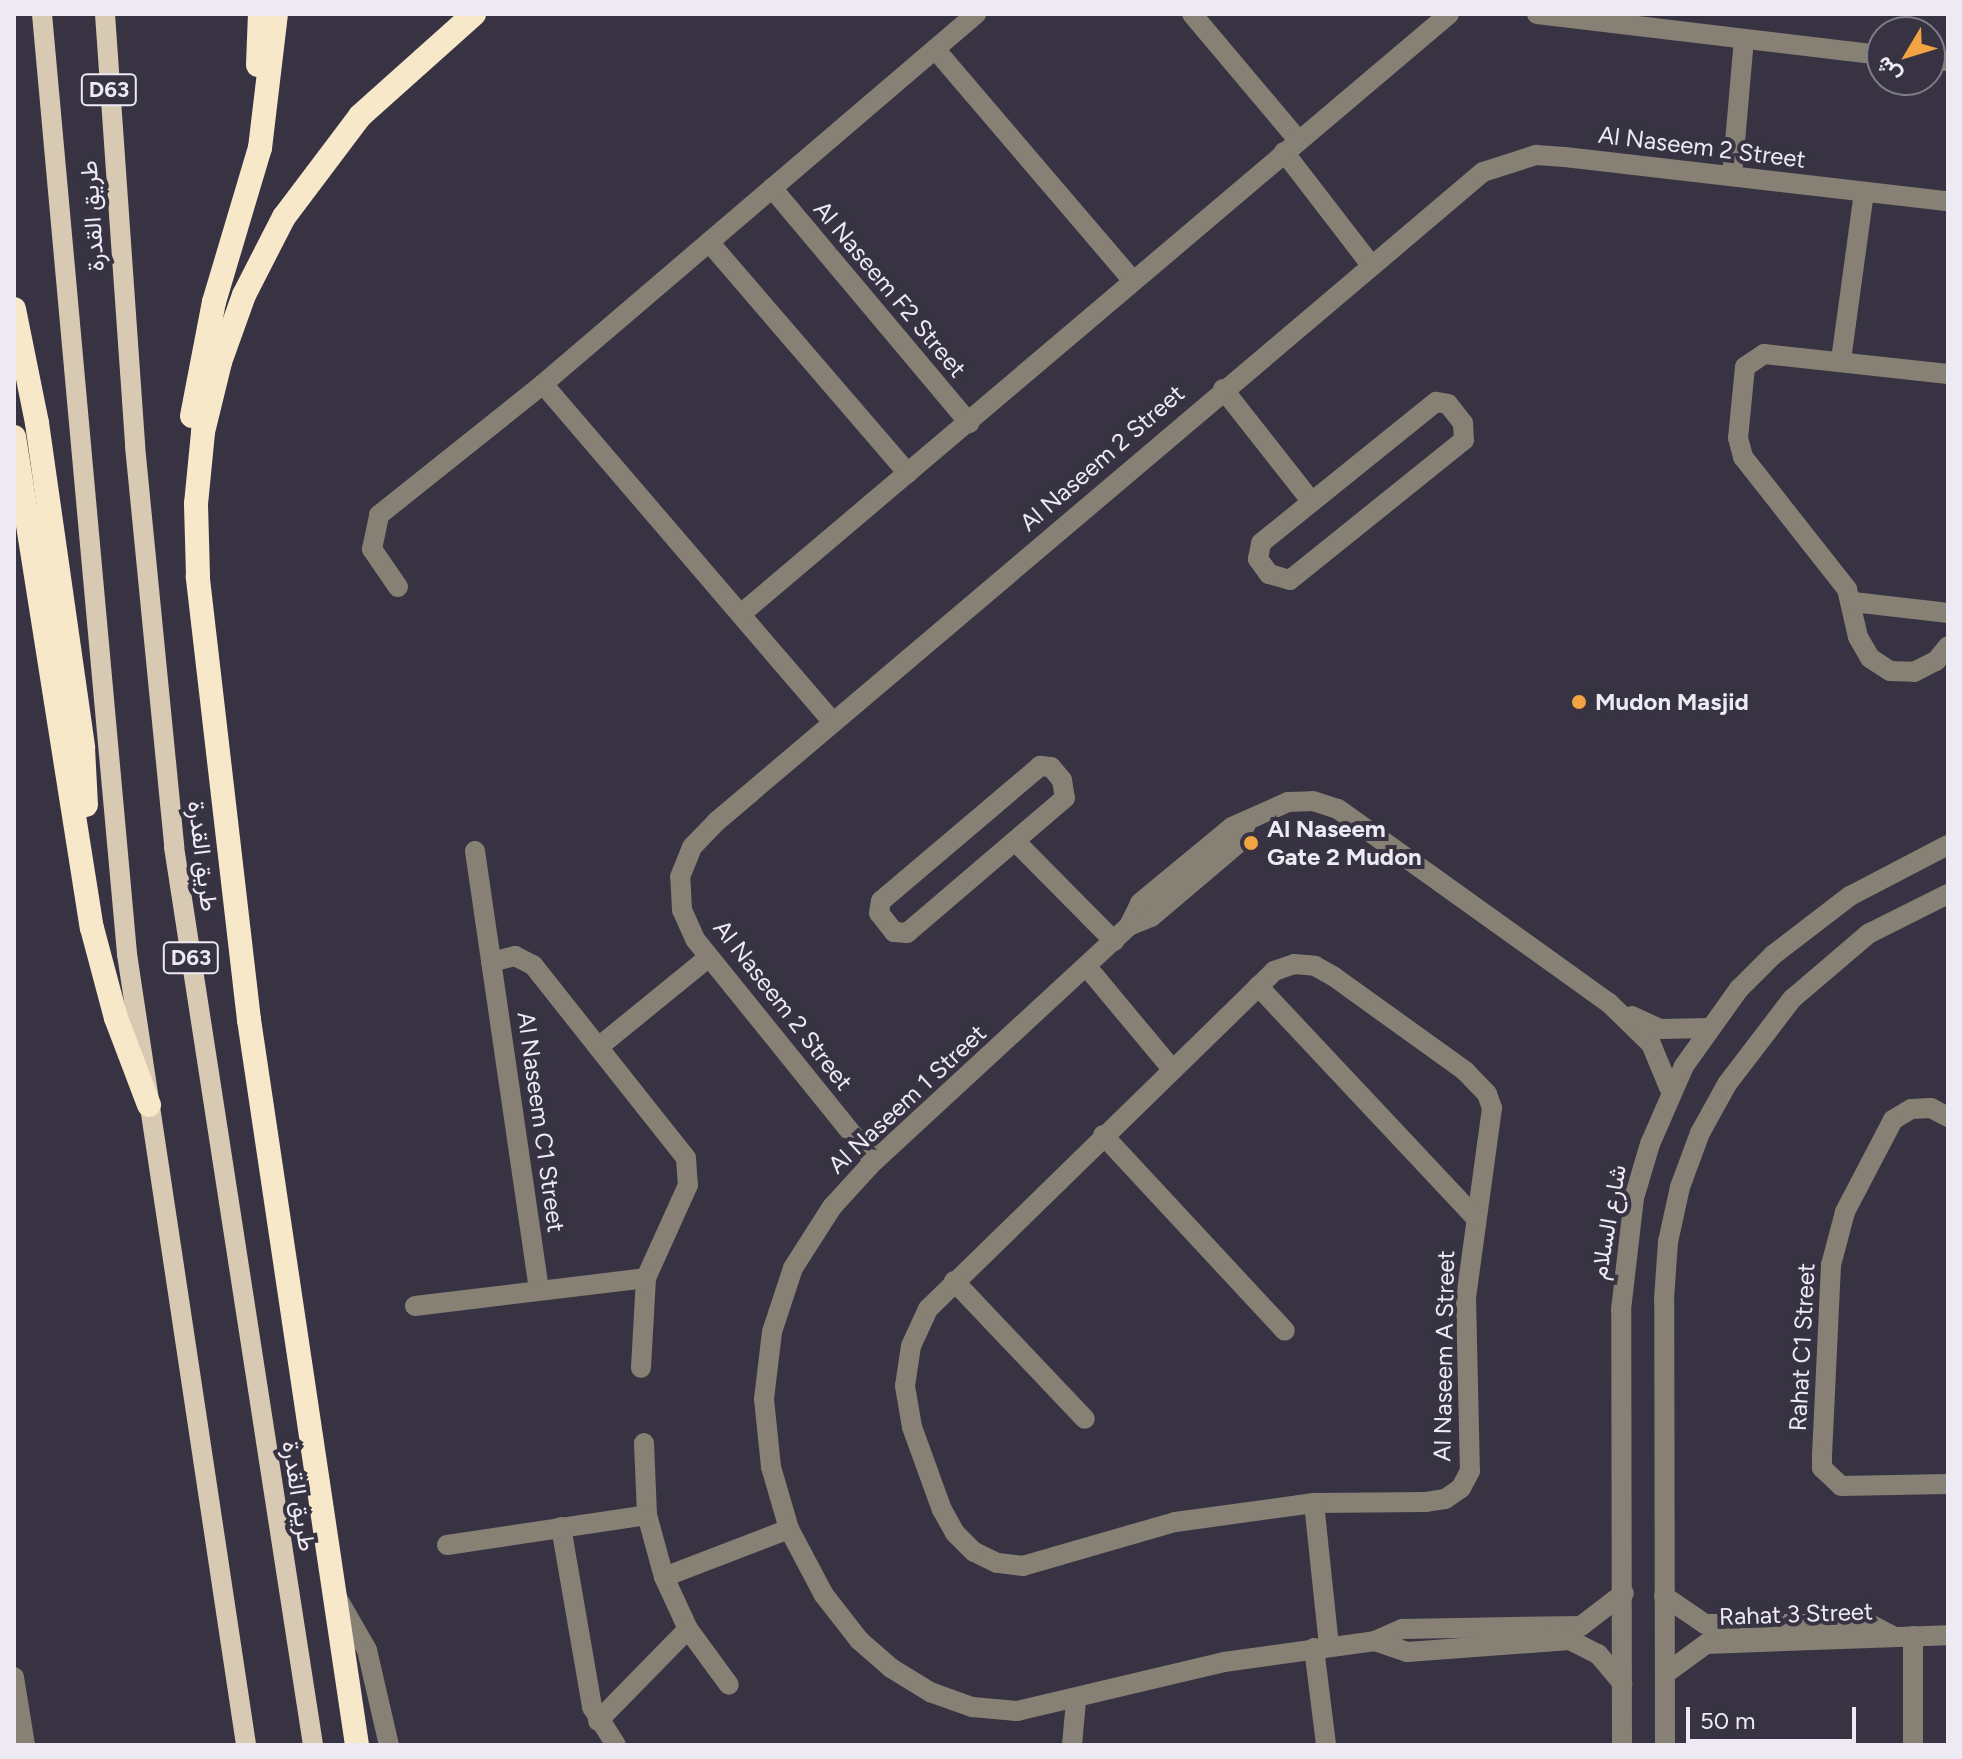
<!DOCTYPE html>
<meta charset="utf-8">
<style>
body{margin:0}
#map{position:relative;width:1962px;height:1759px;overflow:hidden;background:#373342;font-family:Figtree,Vazirmatn,sans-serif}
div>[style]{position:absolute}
.minor>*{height:20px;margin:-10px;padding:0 10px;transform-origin:10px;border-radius:10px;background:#878074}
.major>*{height:20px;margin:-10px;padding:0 10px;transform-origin:10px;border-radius:10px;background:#d8cab2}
.highway>*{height:24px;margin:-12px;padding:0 12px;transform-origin:12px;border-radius:12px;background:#f8e8ca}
.dots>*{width:22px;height:22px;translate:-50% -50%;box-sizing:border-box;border:4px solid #373342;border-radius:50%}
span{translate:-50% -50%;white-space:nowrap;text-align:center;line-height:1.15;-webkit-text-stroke:8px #373342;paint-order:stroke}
.shield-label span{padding:2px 6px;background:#373342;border:2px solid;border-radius:6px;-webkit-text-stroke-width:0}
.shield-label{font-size:22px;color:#edeaf4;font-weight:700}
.street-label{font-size:24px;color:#edeaf4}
.poi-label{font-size:24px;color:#edeaf4;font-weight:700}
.left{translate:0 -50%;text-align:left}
.frame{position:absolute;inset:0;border:16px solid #edeaf4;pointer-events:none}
.north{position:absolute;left:1866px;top:16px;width:80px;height:80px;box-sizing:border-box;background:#373342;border:2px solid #807c89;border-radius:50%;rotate:232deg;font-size:22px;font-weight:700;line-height:32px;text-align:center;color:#edeaf4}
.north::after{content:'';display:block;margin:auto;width:28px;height:36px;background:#f3a442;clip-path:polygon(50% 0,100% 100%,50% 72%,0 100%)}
.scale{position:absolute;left:1686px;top:1707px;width:170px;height:36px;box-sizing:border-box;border:4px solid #edeaf4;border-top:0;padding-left:10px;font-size:24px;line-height:28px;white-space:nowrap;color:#edeaf4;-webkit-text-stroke:6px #373342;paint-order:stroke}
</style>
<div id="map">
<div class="minor">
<i style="left:1192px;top:14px;width:165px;rotate:49.9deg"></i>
<i style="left:1537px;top:14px;width:347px;rotate:6.8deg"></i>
<i style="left:935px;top:49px;width:304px;rotate:49.5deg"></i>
<i style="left:1930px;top:60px;width:18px;rotate:3deg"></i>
<i style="left:1284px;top:152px;width:143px;rotate:52.4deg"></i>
<i style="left:1732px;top:176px;width:137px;rotate:-85deg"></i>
<i style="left:772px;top:188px;width:307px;rotate:50deg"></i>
<i style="left:709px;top:242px;width:305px;rotate:49.3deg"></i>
<i style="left:1841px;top:360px;width:169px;rotate:-82.2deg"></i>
<i style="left:1948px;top:374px;width:185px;rotate:-173.8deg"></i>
<i style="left:1764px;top:354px;width:23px;rotate:146deg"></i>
<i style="left:1745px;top:367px;width:71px;rotate:95.6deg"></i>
<i style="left:1738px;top:438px;width:20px;rotate:75deg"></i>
<i style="left:1743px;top:457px;width:168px;rotate:51.8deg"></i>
<i style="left:1847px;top:589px;width:49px;rotate:77.1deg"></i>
<i style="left:1858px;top:637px;width:24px;rotate:60deg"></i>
<i style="left:1870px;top:658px;width:24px;rotate:33deg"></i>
<i style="left:1890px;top:671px;width:24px;rotate:2deg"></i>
<i style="left:1914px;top:672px;width:25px;rotate:-27deg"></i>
<i style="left:1936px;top:661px;width:19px;rotate:-51deg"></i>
<i style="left:543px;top:384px;width:444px;rotate:49.4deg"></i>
<i style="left:1223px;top:389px;width:142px;rotate:51.8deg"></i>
<i style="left:1436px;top:402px;width:12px;rotate:9deg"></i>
<i style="left:1448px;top:404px;width:24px;rotate:52deg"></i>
<i style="left:1463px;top:423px;width:17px;rotate:87deg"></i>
<i style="left:1464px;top:440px;width:223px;rotate:141.2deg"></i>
<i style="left:1290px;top:580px;width:22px;rotate:-164deg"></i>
<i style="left:1269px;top:574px;width:19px;rotate:-126deg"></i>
<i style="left:1258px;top:559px;width:16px;rotate:-79deg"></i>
<i style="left:1261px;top:543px;width:225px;rotate:-38.9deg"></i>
<i style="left:398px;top:587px;width:46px;rotate:-124.4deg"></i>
<i style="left:372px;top:549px;width:35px;rotate:-78deg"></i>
<i style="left:379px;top:515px;width:210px;rotate:-38.6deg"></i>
<i style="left:543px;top:384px;width:570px;rotate:-40.51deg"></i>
<i style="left:1853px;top:602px;width:96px;rotate:6.6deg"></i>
<i style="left:741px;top:614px;width:928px;rotate:-40.28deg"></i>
<i style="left:1040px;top:766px;width:11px;rotate:5deg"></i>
<i style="left:1051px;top:767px;width:17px;rotate:50deg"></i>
<i style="left:1062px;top:780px;width:18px;rotate:81deg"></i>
<i style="left:1065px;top:798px;width:208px;rotate:139.5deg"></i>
<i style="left:907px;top:933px;width:13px;rotate:-176deg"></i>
<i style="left:894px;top:932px;width:24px;rotate:-128deg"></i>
<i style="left:879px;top:913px;width:12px;rotate:-81deg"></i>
<i style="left:881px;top:901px;width:209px;rotate:-40.3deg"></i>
<i style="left:1246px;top:824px;width:23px;rotate:115deg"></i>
<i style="left:1236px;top:845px;width:111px;rotate:139.7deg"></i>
<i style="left:1151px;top:917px;width:24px;rotate:158deg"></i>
<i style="left:1129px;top:926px;width:347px;rotate:137.3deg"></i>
<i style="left:874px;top:1161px;width:62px;rotate:132.4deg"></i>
<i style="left:832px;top:1207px;width:72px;rotate:122.6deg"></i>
<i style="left:793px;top:1268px;width:67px;rotate:108.2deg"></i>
<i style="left:772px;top:1332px;width:67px;rotate:96.8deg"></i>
<i style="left:764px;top:1399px;width:68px;rotate:84.1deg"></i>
<i style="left:771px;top:1467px;width:65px;rotate:73.8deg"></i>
<i style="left:789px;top:1529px;width:75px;rotate:62.1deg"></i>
<i style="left:824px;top:1595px;width:57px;rotate:52.1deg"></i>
<i style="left:859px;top:1640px;width:43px;rotate:41.2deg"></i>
<i style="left:891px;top:1668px;width:46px;rotate:31.6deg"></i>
<i style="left:930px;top:1692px;width:45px;rotate:19.7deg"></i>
<i style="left:972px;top:1707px;width:45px;rotate:5.1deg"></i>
<i style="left:1017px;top:1711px;width:213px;rotate:-13.3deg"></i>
<i style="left:1224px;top:1662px;width:152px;rotate:-7.9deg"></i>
<i style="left:1375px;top:1641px;width:30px;rotate:-24deg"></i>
<i style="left:1402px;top:1629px;width:179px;rotate:-1deg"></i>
<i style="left:1581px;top:1626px;width:54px;rotate:-37.5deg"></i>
<i style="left:1015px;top:841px;width:141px;rotate:45.3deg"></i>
<i style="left:475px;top:851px;width:444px;rotate:81.7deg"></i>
<i style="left:1129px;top:926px;width:25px;rotate:-64deg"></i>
<i style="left:1140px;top:903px;width:119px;rotate:-39.6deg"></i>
<i style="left:1232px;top:827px;width:61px;rotate:-24.1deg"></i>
<i style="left:1288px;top:802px;width:25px;rotate:-2deg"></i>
<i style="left:1313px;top:801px;width:26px;rotate:18deg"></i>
<i style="left:1338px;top:809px;width:332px;rotate:35.6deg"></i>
<i style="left:1608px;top:1002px;width:60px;rotate:44.3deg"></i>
<i style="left:1651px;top:1044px;width:52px;rotate:67.4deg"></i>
<i style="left:491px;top:962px;width:25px;rotate:-14deg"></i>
<i style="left:515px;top:956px;width:20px;rotate:27deg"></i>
<i style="left:533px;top:965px;width:246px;rotate:51.6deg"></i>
<i style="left:686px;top:1158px;width:27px;rotate:86deg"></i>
<i style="left:688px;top:1185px;width:102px;rotate:114.3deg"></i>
<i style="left:646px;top:1278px;width:90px;rotate:93.2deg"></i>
<i style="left:1294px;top:964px;width:21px;rotate:5deg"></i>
<i style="left:1315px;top:966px;width:21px;rotate:29deg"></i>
<i style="left:1333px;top:976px;width:163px;rotate:35.7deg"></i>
<i style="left:1465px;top:1071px;width:32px;rotate:46deg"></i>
<i style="left:1487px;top:1094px;width:15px;rotate:70deg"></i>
<i style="left:1492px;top:1108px;width:191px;rotate:97.8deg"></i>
<i style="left:1466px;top:1297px;width:174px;rotate:88.7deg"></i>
<i style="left:1470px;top:1471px;width:19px;rotate:118deg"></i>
<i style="left:1461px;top:1488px;width:19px;rotate:145deg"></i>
<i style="left:1445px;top:1499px;width:19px;rotate:171deg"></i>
<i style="left:1426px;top:1502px;width:112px;rotate:179.5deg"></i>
<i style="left:1314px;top:1503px;width:140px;rotate:172.2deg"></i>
<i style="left:1175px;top:1522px;width:158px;rotate:163.9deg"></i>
<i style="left:1023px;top:1566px;width:26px;rotate:-173deg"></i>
<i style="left:997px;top:1563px;width:25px;rotate:-154deg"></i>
<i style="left:974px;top:1552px;width:27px;rotate:-135deg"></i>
<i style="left:955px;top:1533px;width:26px;rotate:-119deg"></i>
<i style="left:942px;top:1510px;width:88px;rotate:-109.9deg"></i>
<i style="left:912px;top:1427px;width:42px;rotate:-99.7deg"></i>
<i style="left:905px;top:1386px;width:40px;rotate:-81.5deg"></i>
<i style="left:911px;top:1346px;width:41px;rotate:-65.3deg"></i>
<i style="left:928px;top:1309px;width:484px;rotate:-44.3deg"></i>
<i style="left:1274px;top:971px;width:21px;rotate:-19deg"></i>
<i style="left:1087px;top:967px;width:133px;rotate:50.2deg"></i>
<i style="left:1258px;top:986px;width:316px;rotate:46.8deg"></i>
<i style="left:1632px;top:1016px;width:31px;rotate:25deg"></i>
<i style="left:1660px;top:1029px;width:49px;rotate:-1.2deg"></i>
<i style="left:601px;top:1045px;width:139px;rotate:-39.2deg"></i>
<i style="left:1948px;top:1117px;width:19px;rotate:-152deg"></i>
<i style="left:1931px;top:1108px;width:20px;rotate:177deg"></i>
<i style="left:1911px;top:1109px;width:21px;rotate:149deg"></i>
<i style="left:1893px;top:1120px;width:104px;rotate:117.6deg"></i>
<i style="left:1845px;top:1212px;width:55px;rotate:104.8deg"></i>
<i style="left:1831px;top:1265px;width:189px;rotate:92.7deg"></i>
<i style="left:1822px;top:1454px;width:14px;rotate:90deg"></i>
<i style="left:1822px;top:1468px;width:26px;rotate:43deg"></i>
<i style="left:1841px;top:1486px;width:107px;rotate:-1.1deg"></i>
<i style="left:1103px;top:1135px;width:267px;rotate:47.1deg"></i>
<i style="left:874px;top:1161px;width:285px;rotate:-128.9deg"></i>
<i style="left:695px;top:939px;width:32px;rotate:-114deg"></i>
<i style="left:682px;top:910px;width:33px;rotate:-93deg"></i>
<i style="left:680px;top:877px;width:32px;rotate:-68deg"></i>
<i style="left:692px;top:847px;width:35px;rotate:-46deg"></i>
<i style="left:716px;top:822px;width:1005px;rotate:-40.28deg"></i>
<i style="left:1483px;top:172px;width:56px;rotate:-17.8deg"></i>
<i style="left:1536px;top:155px;width:29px;rotate:4deg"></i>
<i style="left:1565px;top:157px;width:386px;rotate:6.6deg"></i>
<i style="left:954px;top:1281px;width:190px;rotate:46.5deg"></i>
<i style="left:415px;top:1306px;width:233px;rotate:-6.9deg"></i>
<i style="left:644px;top:1443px;width:72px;rotate:87.6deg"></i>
<i style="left:647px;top:1515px;width:64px;rotate:74.7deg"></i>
<i style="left:664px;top:1577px;width:57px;rotate:65.2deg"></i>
<i style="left:688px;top:1629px;width:69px;rotate:53.8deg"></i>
<i style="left:1314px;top:1503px;width:144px;rotate:84deg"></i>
<i style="left:561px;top:1527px;width:183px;rotate:80.2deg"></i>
<i style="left:592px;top:1707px;width:45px;rotate:57.7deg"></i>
<i style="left:447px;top:1545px;width:202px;rotate:-8.5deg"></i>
<i style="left:664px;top:1577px;width:134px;rotate:-21deg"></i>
<i style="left:336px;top:1596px;width:62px;rotate:60.1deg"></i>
<i style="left:367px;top:1650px;width:98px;rotate:77deg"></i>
<i style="left:1664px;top:1596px;width:50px;rotate:34.3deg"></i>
<i style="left:1705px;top:1624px;width:165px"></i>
<i style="left:1870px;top:1624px;width:24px;rotate:28deg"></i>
<i style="left:1913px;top:1636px;width:109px;rotate:90deg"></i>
<i style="left:1375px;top:1641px;width:34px;rotate:19deg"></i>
<i style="left:1407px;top:1652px;width:163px;rotate:-4.2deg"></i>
<i style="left:1570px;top:1640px;width:31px;rotate:27deg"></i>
<i style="left:1598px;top:1654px;width:38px;rotate:50deg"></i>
<i style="left:1314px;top:1648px;width:98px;rotate:82.9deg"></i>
<i style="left:1665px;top:1674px;width:51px;rotate:-36.2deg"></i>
<i style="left:1706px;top:1644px;width:242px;rotate:-2.1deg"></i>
<i style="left:14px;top:1677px;width:69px;rotate:80.8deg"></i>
<i style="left:598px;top:1721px;width:129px;rotate:-45.6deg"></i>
<i style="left:1072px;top:1745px;width:44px;rotate:-84.8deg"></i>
<i style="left:1622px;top:1745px;width:435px;rotate:-90.1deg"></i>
<i style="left:1621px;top:1310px;width:113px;rotate:-83.4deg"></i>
<i style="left:1634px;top:1198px;width:56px;rotate:-73.5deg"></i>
<i style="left:1650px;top:1144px;width:85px;rotate:-66.4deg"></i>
<i style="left:1684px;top:1066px;width:95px;rotate:-54.5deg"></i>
<i style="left:1739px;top:989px;width:48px;rotate:-45deg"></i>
<i style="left:1773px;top:955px;width:97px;rotate:-37.5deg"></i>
<i style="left:1850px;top:896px;width:110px;rotate:-27.5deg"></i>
<i style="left:1665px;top:1745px;width:446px;rotate:-90.1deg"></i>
<i style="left:1664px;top:1299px;width:57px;rotate:-86deg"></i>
<i style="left:1668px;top:1242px;width:56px;rotate:-77.7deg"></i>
<i style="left:1680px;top:1187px;width:58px;rotate:-69.7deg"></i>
<i style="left:1700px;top:1133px;width:56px;rotate:-61.1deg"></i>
<i style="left:1727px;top:1084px;width:107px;rotate:-52.6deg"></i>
<i style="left:1792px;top:999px;width:100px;rotate:-40.5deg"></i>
<i style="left:1868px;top:934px;width:89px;rotate:-26.6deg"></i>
</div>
<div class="major">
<i style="left:42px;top:14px;width:944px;rotate:84.83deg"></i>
<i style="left:127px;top:954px;width:800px;rotate:81.44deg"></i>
<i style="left:105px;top:14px;width:433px;rotate:86deg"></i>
<i style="left:135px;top:446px;width:403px;rotate:84.4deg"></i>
<i style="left:174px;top:847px;width:909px;rotate:81.2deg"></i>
</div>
<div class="highway">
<i style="left:258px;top:65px;width:51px;rotate:-87.8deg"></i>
<i style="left:14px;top:309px;width:116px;rotate:78.6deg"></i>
<i style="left:37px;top:423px;width:328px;rotate:81.9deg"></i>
<i style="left:83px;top:748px;width:57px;rotate:87deg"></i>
<i style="left:192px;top:416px;width:116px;rotate:-79.1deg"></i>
<i style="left:214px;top:302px;width:161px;rotate:-73.4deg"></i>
<i style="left:260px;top:148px;width:135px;rotate:-83.2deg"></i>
<i style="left:14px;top:437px;width:497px;rotate:81deg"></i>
<i style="left:92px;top:928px;width:93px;rotate:75.1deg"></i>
<i style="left:116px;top:1018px;width:93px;rotate:69.2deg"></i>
<i style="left:357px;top:1745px;width:733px;rotate:-98.47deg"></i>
<i style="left:249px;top:1020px;width:447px;rotate:-96.6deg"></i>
<i style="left:198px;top:576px;width:72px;rotate:-91.6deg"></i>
<i style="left:196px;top:504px;width:72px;rotate:-84.4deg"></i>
<i style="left:203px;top:432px;width:72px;rotate:-76.3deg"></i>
<i style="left:220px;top:362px;width:71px;rotate:-70.3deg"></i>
<i style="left:244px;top:295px;width:88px;rotate:-62.9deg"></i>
<i style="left:284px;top:217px;width:126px;rotate:-53deg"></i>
<i style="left:360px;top:116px;width:153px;rotate:-41.8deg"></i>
</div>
<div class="dots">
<i style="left:1579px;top:702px;background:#f3a442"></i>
<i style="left:1251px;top:843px;background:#f3a442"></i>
</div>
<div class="shield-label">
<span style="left:109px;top:90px">D63</span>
<span style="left:191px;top:958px">D63</span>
</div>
<div class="street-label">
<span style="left:1702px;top:147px;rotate:7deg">Al Naseem 2 Street</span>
<span style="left:92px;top:216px;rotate:-94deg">طريق القدرة</span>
<span style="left:890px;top:289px;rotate:50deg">Al Naseem F2 Street</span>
<span style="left:1102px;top:458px;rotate:-41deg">Al Naseem 2 Street</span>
<span style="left:203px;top:856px;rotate:83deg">طريق القدرة</span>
<span style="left:783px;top:1005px;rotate:52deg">Al Naseem 2 Street</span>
<span style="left:907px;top:1099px;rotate:-43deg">Al Naseem 1 Street</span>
<span style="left:541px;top:1122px;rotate:82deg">Al Naseem C1 Street</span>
<span style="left:1608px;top:1222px;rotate:-80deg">شارع السلام</span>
<span style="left:1802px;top:1347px;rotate:-87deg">Rahat C1 Street</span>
<span style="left:1444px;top:1356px;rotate:-89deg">Al Naseem A Street</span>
<span style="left:299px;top:1496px;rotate:81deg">طريق القدرة</span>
<span style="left:1796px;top:1614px;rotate:-2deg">Rahat 3 Street</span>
</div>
<div class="poi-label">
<span class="left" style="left:1595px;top:702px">Mudon Masjid</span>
<span class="left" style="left:1267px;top:843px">Al Naseem<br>Gate 2 Mudon</span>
</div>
<div class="frame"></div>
<div class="north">ش</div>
<div class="scale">50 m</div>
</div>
